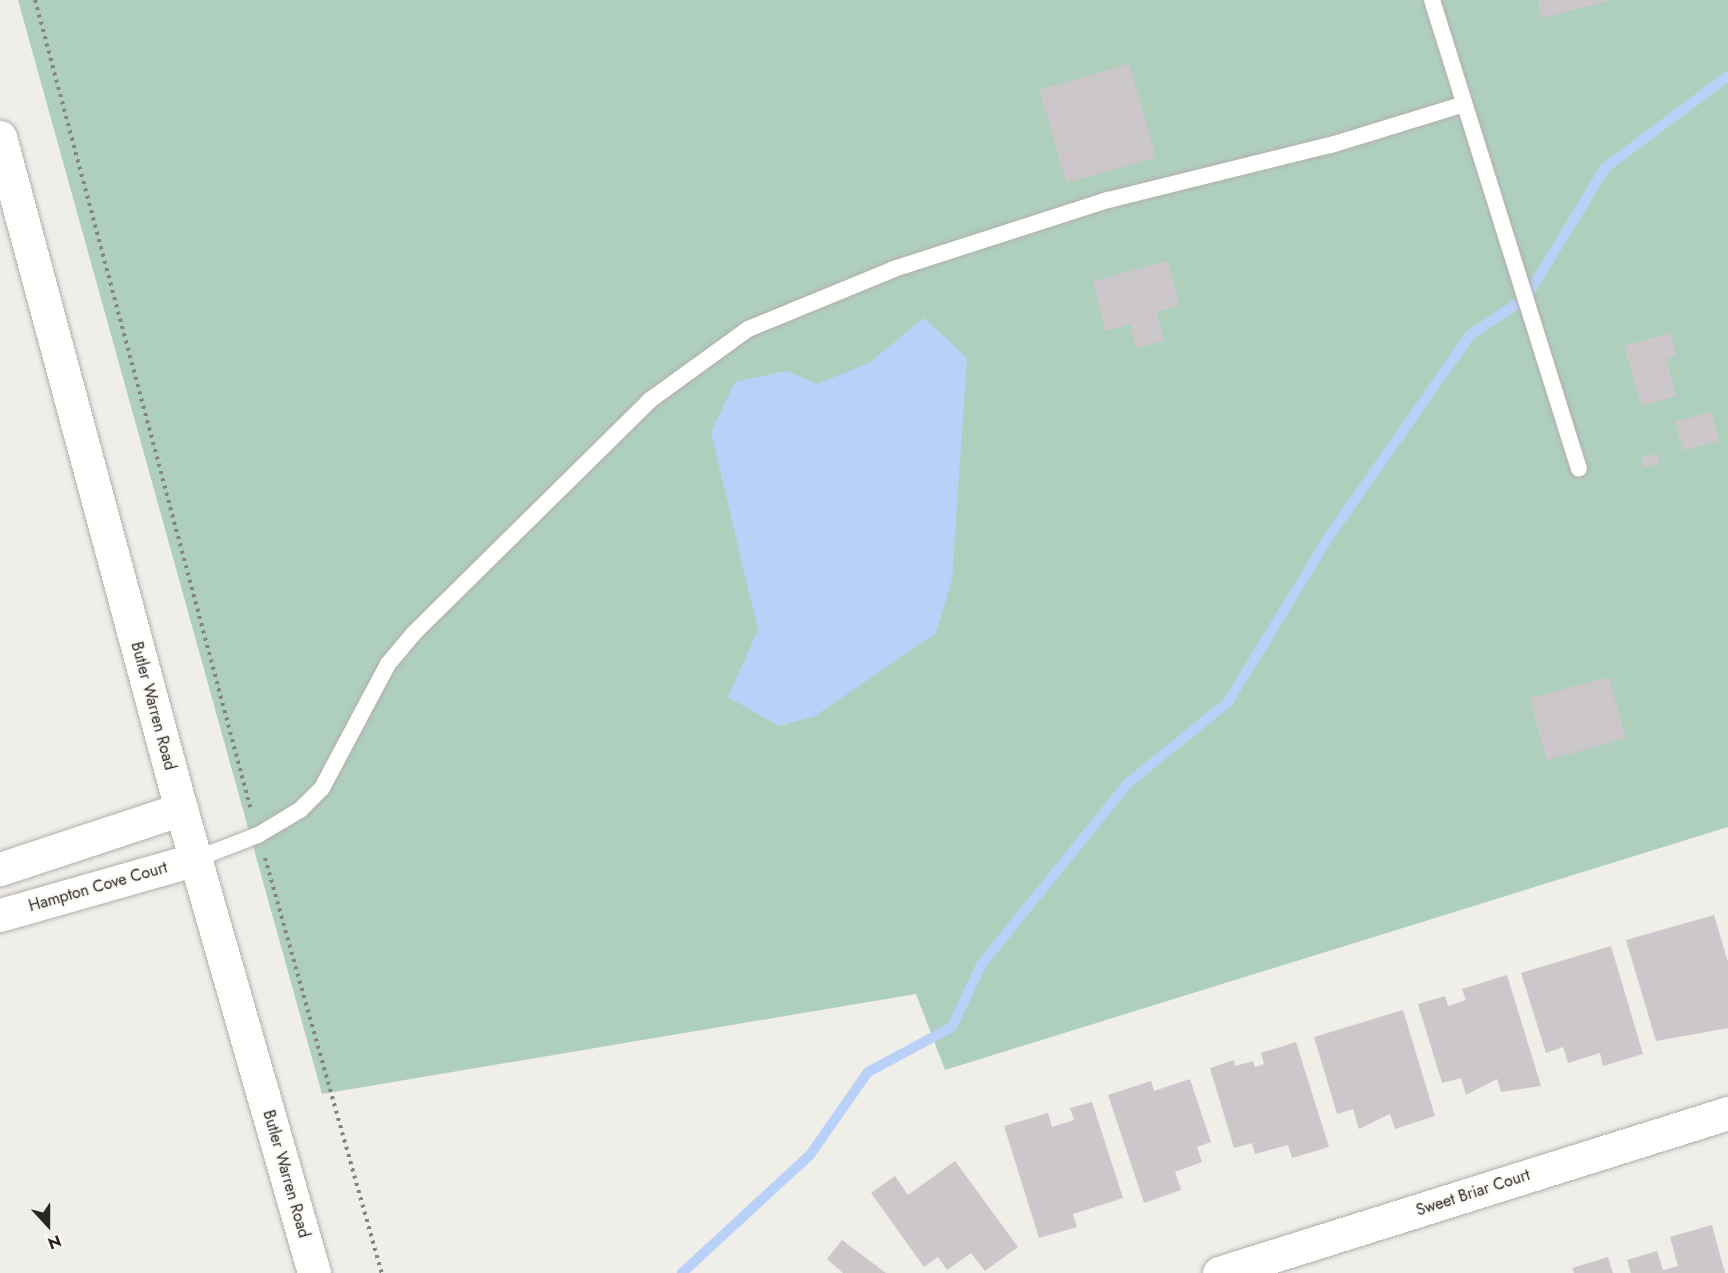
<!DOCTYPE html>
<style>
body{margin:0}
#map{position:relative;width:1728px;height:1273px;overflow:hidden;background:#f0eee9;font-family:Jost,sans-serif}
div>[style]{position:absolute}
.green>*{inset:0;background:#afcfbe}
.water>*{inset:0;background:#b9d1f9}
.stream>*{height:10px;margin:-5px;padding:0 5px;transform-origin:5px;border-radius:5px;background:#b9d1f9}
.building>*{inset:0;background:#cbc7cb;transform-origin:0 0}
.path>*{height:4px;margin-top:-2px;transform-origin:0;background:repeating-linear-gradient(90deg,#858481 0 3px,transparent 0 7.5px)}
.roads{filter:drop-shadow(0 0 2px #b2afab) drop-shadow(0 0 2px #b2afab)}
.service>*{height:16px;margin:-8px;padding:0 8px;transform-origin:8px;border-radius:8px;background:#fff}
.minor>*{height:33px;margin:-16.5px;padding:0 16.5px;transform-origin:16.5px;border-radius:16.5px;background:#fff}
.secondary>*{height:33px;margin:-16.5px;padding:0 16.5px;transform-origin:16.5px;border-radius:16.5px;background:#fff}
span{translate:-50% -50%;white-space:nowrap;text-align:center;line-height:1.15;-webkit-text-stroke:4.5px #fefbf6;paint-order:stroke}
.street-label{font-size:16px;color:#272624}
.north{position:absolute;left:18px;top:1195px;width:60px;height:60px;-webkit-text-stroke:4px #fefbf6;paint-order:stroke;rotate:159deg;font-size:16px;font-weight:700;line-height:24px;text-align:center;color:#272624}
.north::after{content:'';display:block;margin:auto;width:21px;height:27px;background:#272624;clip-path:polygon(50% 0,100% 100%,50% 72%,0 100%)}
</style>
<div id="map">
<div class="green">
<i style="clip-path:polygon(18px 0,1728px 0,1728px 827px,945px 1070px,916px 994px,322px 1094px)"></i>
</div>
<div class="water">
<i style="clip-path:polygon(924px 318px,967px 358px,952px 579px,936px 633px,815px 716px,779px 726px,728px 697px,758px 630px,711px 432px,735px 382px,787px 371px,817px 384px,869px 363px)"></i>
</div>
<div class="stream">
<i style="left:682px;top:1273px;width:174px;rotate:-42.7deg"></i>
<i style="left:810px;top:1155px;width:101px;rotate:-55.1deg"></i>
<i style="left:868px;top:1072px;width:95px;rotate:-28.2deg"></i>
<i style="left:952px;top:1027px;width:68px;rotate:-64.9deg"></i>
<i style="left:981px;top:965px;width:233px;rotate:-51.1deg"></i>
<i style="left:1127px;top:784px;width:130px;rotate:-39.1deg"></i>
<i style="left:1228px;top:702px;width:196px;rotate:-58.6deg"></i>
<i style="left:1330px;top:535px;width:244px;rotate:-55deg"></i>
<i style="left:1470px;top:335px;width:67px;rotate:-33.5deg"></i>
<i style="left:1526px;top:298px;width:152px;rotate:-58.7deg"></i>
<i style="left:1605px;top:168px;width:154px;rotate:-36.8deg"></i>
</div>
<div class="building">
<i style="clip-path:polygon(1538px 0,1608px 0,1608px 1px,1542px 18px)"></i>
<i style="left:1129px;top:64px;width:97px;height:93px;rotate:74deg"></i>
<i style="clip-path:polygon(1168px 261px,1179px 306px,1156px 312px,1164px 341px,1136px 348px,1130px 324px,1105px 331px,1093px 281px)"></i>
<i style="clip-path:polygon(1670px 333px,1676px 356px,1666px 359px,1676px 396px,1641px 406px,1624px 346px)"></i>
<i style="left:1712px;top:412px;width:30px;height:38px;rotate:76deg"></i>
<i style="left:1657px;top:453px;width:10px;height:17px;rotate:73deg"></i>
<i style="left:1609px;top:677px;width:64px;height:82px;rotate:75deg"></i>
<i style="clip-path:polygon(1714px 915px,1728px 962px,1728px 1028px,1656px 1041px,1626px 940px)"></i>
<i style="clip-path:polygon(1611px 946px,1643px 1054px,1603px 1066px,1600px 1053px,1568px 1063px,1563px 1047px,1546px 1053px,1521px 973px)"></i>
<i style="clip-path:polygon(1507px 975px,1541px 1086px,1501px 1092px,1497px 1079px,1466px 1095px,1461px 1078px,1442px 1083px,1418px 1004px,1445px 996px,1448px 1006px,1466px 1000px,1462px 989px)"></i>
<i style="clip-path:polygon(1403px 1010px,1435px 1116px,1395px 1129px,1390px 1114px,1359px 1129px,1353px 1109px,1337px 1114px,1314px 1037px)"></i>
<i style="clip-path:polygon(1296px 1042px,1329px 1147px,1292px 1158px,1288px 1145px,1255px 1154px,1252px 1143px,1234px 1148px,1210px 1068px,1234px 1060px,1235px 1066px,1253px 1061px,1255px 1067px,1264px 1064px,1261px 1053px)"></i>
<i style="clip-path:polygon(1190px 1079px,1211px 1142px,1197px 1147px,1202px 1162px,1175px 1172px,1181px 1190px,1144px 1203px,1108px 1095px,1151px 1081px,1154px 1091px)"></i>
<i style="clip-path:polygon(1092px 1102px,1123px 1198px,1073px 1214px,1077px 1227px,1039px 1238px,1004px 1126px,1048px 1113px,1052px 1127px,1074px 1120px,1070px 1108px)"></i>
<i style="clip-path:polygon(955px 1161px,1018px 1247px,985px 1271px,971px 1253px,947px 1270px,938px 1257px,924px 1267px,871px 1193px,895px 1176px,908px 1195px)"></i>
<i style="clip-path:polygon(1712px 1225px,1725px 1273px,1631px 1273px,1627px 1260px,1657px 1251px,1663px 1270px,1678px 1266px,1670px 1237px)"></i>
<i style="clip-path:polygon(842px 1240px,886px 1273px,843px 1273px,827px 1259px)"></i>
<i style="clip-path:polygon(1608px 1257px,1613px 1273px,1574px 1273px,1572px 1268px)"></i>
</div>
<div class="path">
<i style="left:35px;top:0;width:838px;rotate:75.07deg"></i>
<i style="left:265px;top:858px;width:431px;rotate:74.3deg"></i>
</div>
<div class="roads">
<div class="service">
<i style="left:1432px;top:0;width:491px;rotate:72.6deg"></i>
<i style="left:196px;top:859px;width:66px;rotate:-21.2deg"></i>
<i style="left:258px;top:835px;width:49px;rotate:-30.8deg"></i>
<i style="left:300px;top:810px;width:31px;rotate:-45deg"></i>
<i style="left:322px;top:788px;width:140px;rotate:-62deg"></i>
<i style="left:388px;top:664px;width:40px;rotate:-50deg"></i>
<i style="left:414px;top:633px;width:332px;rotate:-44.6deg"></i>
<i style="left:650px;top:400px;width:121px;rotate:-35.9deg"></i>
<i style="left:748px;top:329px;width:158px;rotate:-22.3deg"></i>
<i style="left:894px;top:269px;width:225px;rotate:-17.9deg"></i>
<i style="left:1108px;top:200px;width:230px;rotate:-13.9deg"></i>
<i style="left:1331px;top:145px;width:139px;rotate:-17.1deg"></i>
</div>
<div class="minor">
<i style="left:0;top:869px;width:191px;rotate:-18.3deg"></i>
<i style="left:0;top:915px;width:204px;rotate:-15.9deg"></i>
<i style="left:1219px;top:1273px;width:534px;rotate:-17.45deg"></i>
</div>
<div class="secondary">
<i style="left:0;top:137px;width:696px;rotate:74.93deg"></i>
<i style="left:181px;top:809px;width:483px;rotate:74deg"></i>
</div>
</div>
<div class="street-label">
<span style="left:153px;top:706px;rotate:75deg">Butler Warren Road</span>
<span style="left:98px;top:887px;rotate:-16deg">Hampton Cove Court</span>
<span style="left:286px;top:1174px;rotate:74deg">Butler Warren Road</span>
<span style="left:1473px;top:1193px;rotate:-18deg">Sweet Briar Court</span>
</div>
<div class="north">N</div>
</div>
